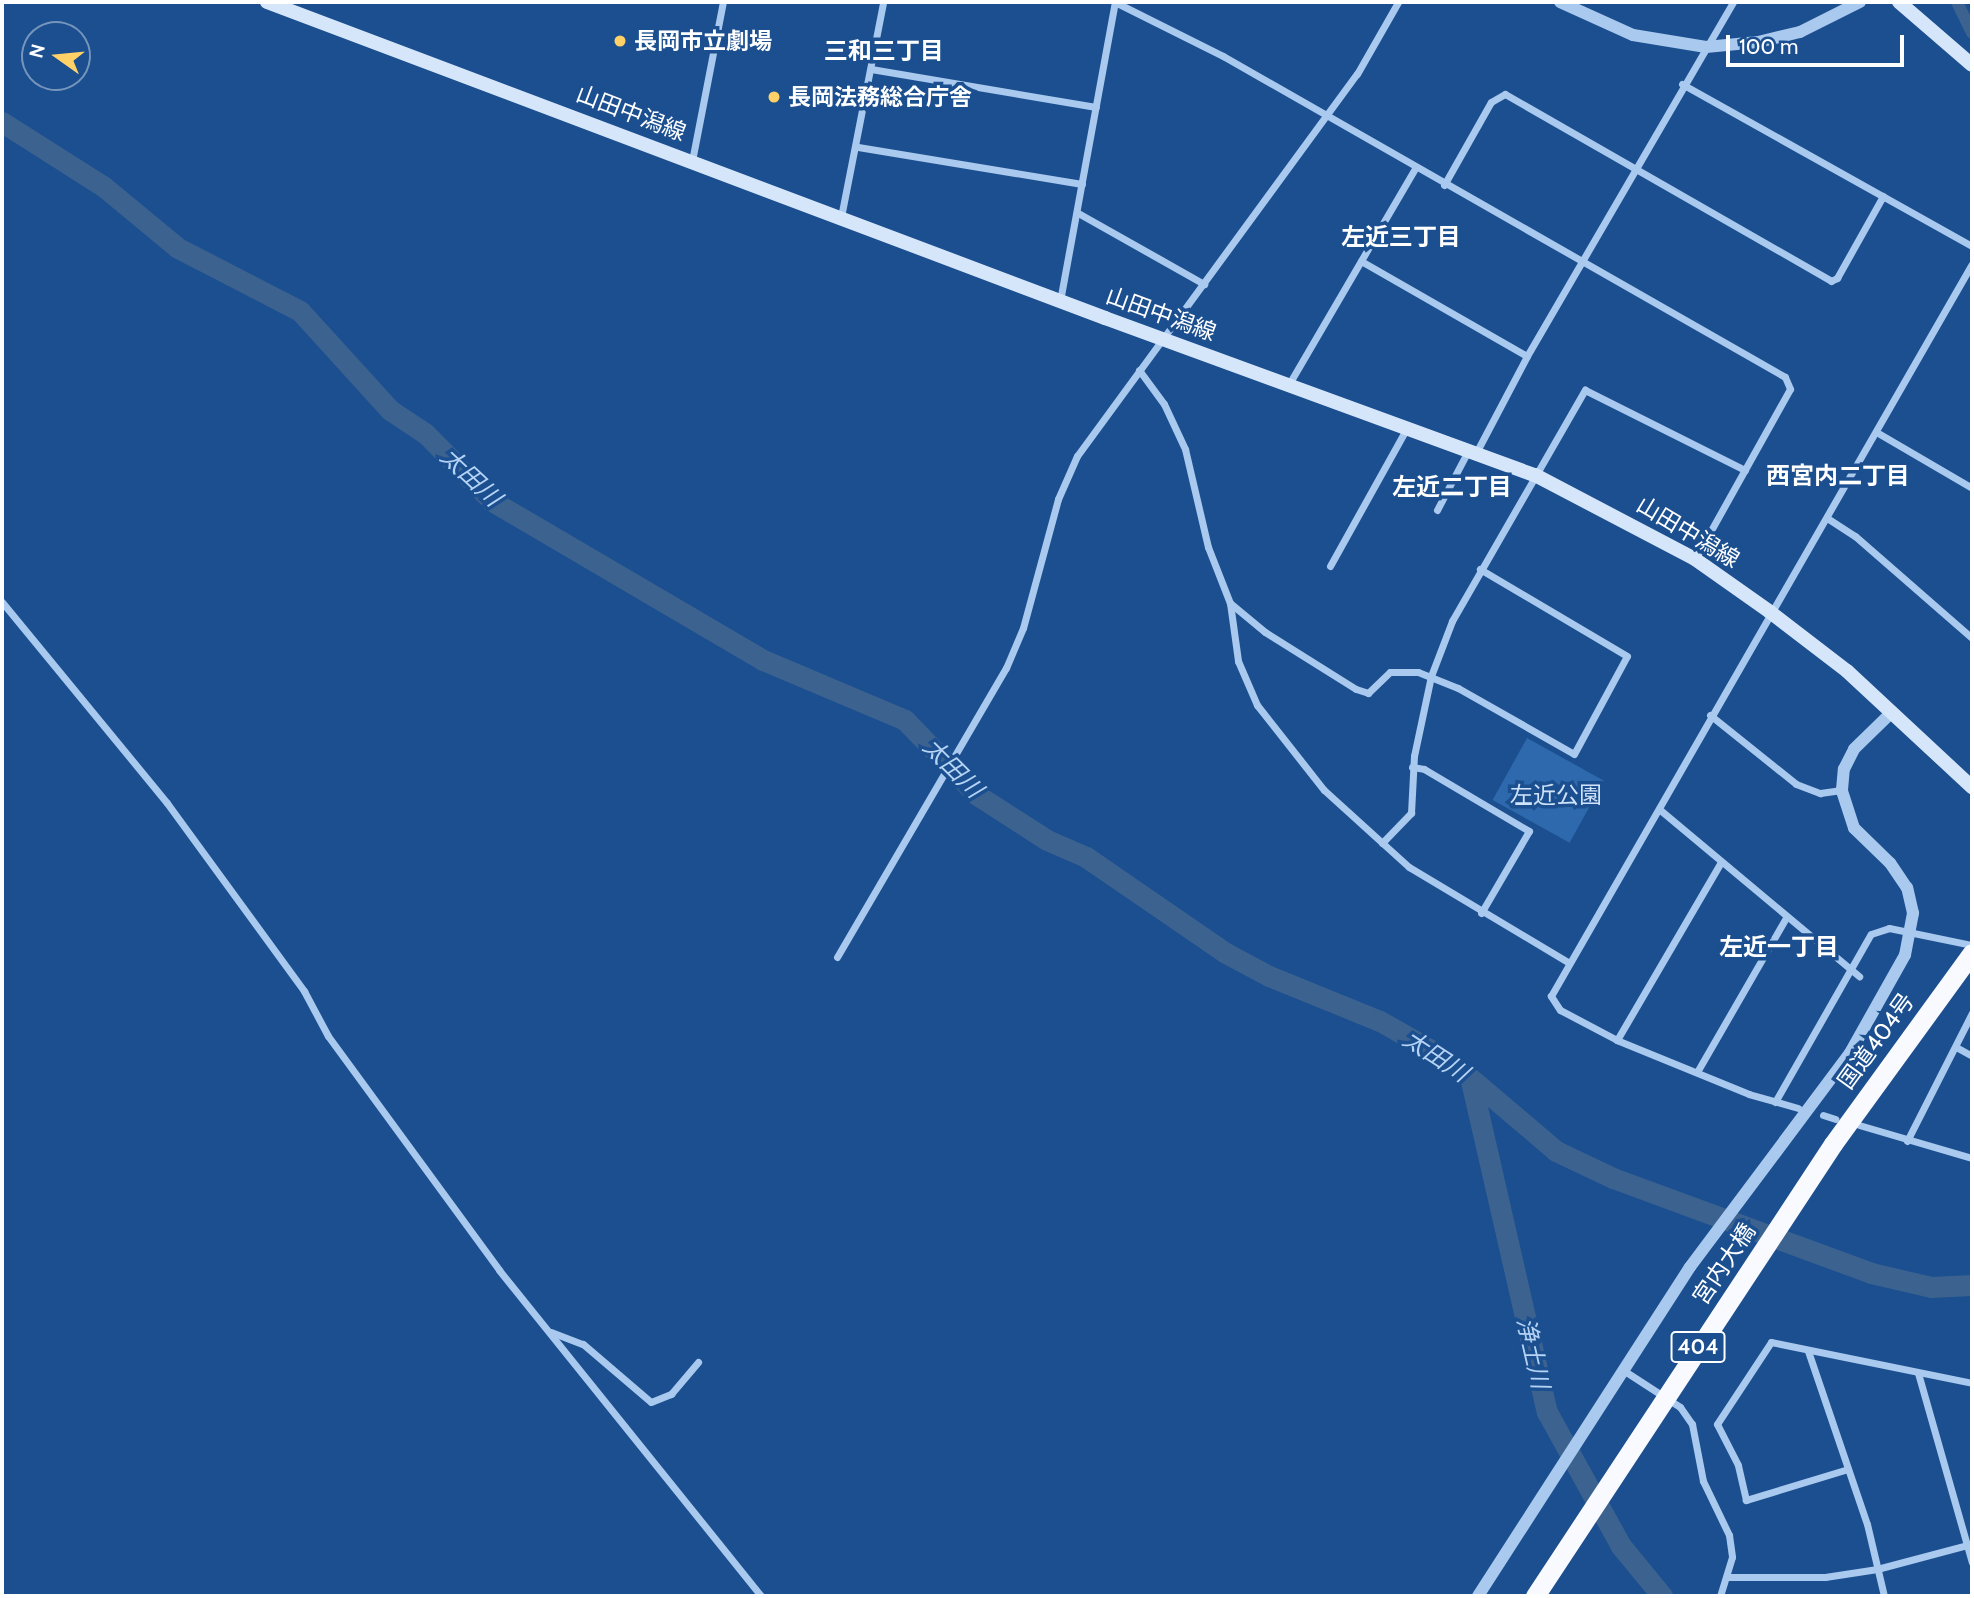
<!DOCTYPE html>
<meta charset="utf-8">
<style>
body{margin:0}
#map{position:relative;width:1974px;height:1598px;overflow:hidden;background:#1b4f8f;font-family:Cabin,"Noto Sans JP",sans-serif}
div>[style]{position:absolute}
.green>*{inset:0;background:#2e69ad;transform-origin:0 0}
.canal>*{height:12px;margin:-6px;padding:0 6px;transform-origin:6px;border-radius:6px;background:#3c6290}
.river>*{height:21px;margin:-10.5px;padding:0 10.5px;transform-origin:10.5px;border-radius:10.5px;background:#3c6290}
.minor>*{height:7px;margin:-3.5px;padding:0 3.5px;transform-origin:3.5px;border-radius:3.5px;background:#a9c9ee}
.tertiary>*{height:12px;margin:-6px;padding:0 6px;transform-origin:6px;border-radius:6px;background:#a9c9ee}
.secondary>*{height:14px;margin:-7px;padding:0 7px;transform-origin:7px;border-radius:7px;background:#d6e6fa}
.trunk>*{height:19px;margin:-9.5px;padding:0 9.5px;transform-origin:9.5px;border-radius:9.5px;background:#f8faff}
.dots>*{width:19px;height:19px;translate:-50% -50%;box-sizing:border-box;border:4px solid #1b4f8f;border-radius:50%}
span{translate:-50% -50%;white-space:nowrap;text-align:center;line-height:1.15;-webkit-text-stroke:7px #1b4f8f;paint-order:stroke}
.shield-label span{padding:2px 5px;background:#1b4f8f;border:2px solid;border-radius:5px;-webkit-text-stroke-width:0}
.shield-label{font-size:21px;color:#fff;font-weight:700}
.poi-label{font-size:23px;color:#fff;font-weight:700}
.left{translate:0 -50%;text-align:left}
.street-label{font-size:23px;color:#fff}
.park-label{font-size:23px;color:#cfe3fa}
.neighbourhood-label{font-size:24px;color:#fff;font-weight:700}
.water-label{font-size:24px;color:#b5d3f5;font-style:italic}
.frame{position:absolute;inset:0;border:4px solid #fff;pointer-events:none}
.north{position:absolute;left:21px;top:21px;width:70px;height:70px;box-sizing:border-box;background:#1b4f8f;border:2px solid #7695bc;border-radius:50%;rotate:285deg;font-size:19px;font-weight:700;line-height:28px;text-align:center;color:#fff}
.north::after{content:'';display:block;margin:auto;width:24px;height:32px;background:#ffd166;clip-path:polygon(50% 0,100% 100%,50% 72%,0 100%)}
.scale{position:absolute;left:1726px;top:35px;width:178px;height:32px;box-sizing:border-box;border:4px solid #fff;border-top:0;padding-left:9px;font-size:21px;line-height:24px;white-space:nowrap;color:#fff;-webkit-text-stroke:5px #1b4f8f;paint-order:stroke}
</style>
<div id="map">
<div class="green">
<i style="left:1527px;top:738px;width:88px;height:71px;rotate:29deg"></i>
</div>
<div class="canal">
<i style="left:1957px;top:2px;width:34px;rotate:64deg"></i>
</div>
<div class="river">
<i style="left:2px;top:122px;width:120px;rotate:32.4deg"></i>
<i style="left:103px;top:186px;width:97px;rotate:39.6deg"></i>
<i style="left:178px;top:248px;width:137px;rotate:27.3deg"></i>
<i style="left:300px;top:311px;width:134px;rotate:47.7deg"></i>
<i style="left:390px;top:410px;width:43px;rotate:33.7deg"></i>
<i style="left:426px;top:434px;width:94px;rotate:45.4deg"></i>
<i style="left:492px;top:501px;width:314px;rotate:30.4deg"></i>
<i style="left:763px;top:660px;width:154px;rotate:22.9deg"></i>
<i style="left:905px;top:720px;width:104px;rotate:46.2deg"></i>
<i style="left:977px;top:795px;width:83px;rotate:32.7deg"></i>
<i style="left:1047px;top:840px;width:43px;rotate:23.6deg"></i>
<i style="left:1086px;top:857px;width:168px;rotate:34.5deg"></i>
<i style="left:1224px;top:952px;width:51px;rotate:28.1deg"></i>
<i style="left:1269px;top:976px;width:120px;rotate:22.1deg"></i>
<i style="left:1380px;top:1021px;width:81px;rotate:29.7deg"></i>
<i style="left:1450px;top:1061px;width:139px;rotate:40.3deg"></i>
<i style="left:1556px;top:1151px;width:63px;rotate:25.3deg"></i>
<i style="left:1613px;top:1178px;width:275px;rotate:20.2deg"></i>
<i style="left:1871px;top:1273px;width:62px;rotate:13.1deg"></i>
<i style="left:1931px;top:1287px;width:41px;rotate:-2.8deg"></i>
<i style="left:1471px;top:1081px;width:340px;rotate:77.1deg"></i>
<i style="left:1547px;top:1412px;width:153px;rotate:61.1deg"></i>
<i style="left:1621px;top:1546px;width:65px;rotate:50.6deg"></i>
</div>
<div class="minor">
<i style="left:871px;top:69px;width:228px;rotate:9.6deg"></i>
<i style="left:1682px;top:84px;width:332px;rotate:29.2deg"></i>
<i style="left:858px;top:147px;width:227px;rotate:9.4deg"></i>
<i style="left:692px;top:161px;width:162px;rotate:-79deg"></i>
<i style="left:1444px;top:185px;width:95px;rotate:-60.5deg"></i>
<i style="left:1491px;top:102px;width:16px;rotate:-30deg"></i>
<i style="left:1505px;top:94px;width:376px;rotate:29.8deg"></i>
<i style="left:1831px;top:281px;width:7px;rotate:-27deg"></i>
<i style="left:1837px;top:278px;width:94px;rotate:-60.7deg"></i>
<i style="left:1078px;top:213px;width:145px;rotate:29.4deg"></i>
<i style="left:841px;top:217px;width:219px;rotate:-78.9deg"></i>
<i style="left:1361px;top:261px;width:191px;rotate:29.8deg"></i>
<i style="left:1060px;top:301px;width:304px;rotate:-79.6deg"></i>
<i style="left:1115px;top:2px;width:121px;rotate:26.6deg"></i>
<i style="left:1223px;top:56px;width:647px;rotate:29.73deg"></i>
<i style="left:1785px;top:377px;width:13px;rotate:67deg"></i>
<i style="left:1790px;top:389px;width:195px;rotate:119.2deg"></i>
<i style="left:1139px;top:370px;width:42px;rotate:53.7deg"></i>
<i style="left:1164px;top:404px;width:50px;rotate:65deg"></i>
<i style="left:1185px;top:449px;width:101px;rotate:76.8deg"></i>
<i style="left:1208px;top:547px;width:60px;rotate:68.6deg"></i>
<i style="left:1230px;top:603px;width:59px;rotate:82.1deg"></i>
<i style="left:1238px;top:661px;width:48px;rotate:66.6deg"></i>
<i style="left:1257px;top:705px;width:108px;rotate:51.8deg"></i>
<i style="left:1324px;top:790px;width:115px;rotate:42.2deg"></i>
<i style="left:1409px;top:867px;width:185px;rotate:30.9deg"></i>
<i style="left:1289px;top:384px;width:250px;rotate:-59.7deg"></i>
<i style="left:1878px;top:433px;width:109px;rotate:30.3deg"></i>
<i style="left:1477px;top:451px;width:107px;rotate:-62.2deg"></i>
<i style="left:1527px;top:356px;width:410px;rotate:-59.8deg"></i>
<i style="left:1437px;top:510px;width:69px;rotate:-62.3deg"></i>
<i style="left:1827px;top:518px;width:33px;rotate:33deg"></i>
<i style="left:1855px;top:536px;width:155px;rotate:41.1deg"></i>
<i style="left:1330px;top:566px;width:160px;rotate:-60.9deg"></i>
<i style="left:2px;top:602px;width:260px;rotate:50.6deg"></i>
<i style="left:167px;top:803px;width:233px;rotate:53.9deg"></i>
<i style="left:304px;top:991px;width:51px;rotate:61.9deg"></i>
<i style="left:328px;top:1036px;width:290px;rotate:53.8deg"></i>
<i style="left:499px;top:1270px;width:418px;rotate:51.2deg"></i>
<i style="left:1230px;top:603px;width:45px;rotate:39.6deg"></i>
<i style="left:1265px;top:632px;width:107px;rotate:32.1deg"></i>
<i style="left:1356px;top:689px;width:13px;rotate:18deg"></i>
<i style="left:1368px;top:693px;width:30px;rotate:-44deg"></i>
<i style="left:1390px;top:672px;width:28px"></i>
<i style="left:1418px;top:672px;width:43px;rotate:21.8deg"></i>
<i style="left:1458px;top:688px;width:133px;rotate:29.6deg"></i>
<i style="left:1574px;top:754px;width:111px;rotate:-61.6deg"></i>
<i style="left:1627px;top:656px;width:171px;rotate:-149.4deg"></i>
<i style="left:1710px;top:715px;width:110px;rotate:38.7deg"></i>
<i style="left:1796px;top:784px;width:26px;rotate:21deg"></i>
<i style="left:1820px;top:793px;width:22px;rotate:-8deg"></i>
<i style="left:1412px;top:767px;width:12px;rotate:9deg"></i>
<i style="left:1424px;top:769px;width:122px;rotate:30.6deg"></i>
<i style="left:1529px;top:831px;width:95px;rotate:120.3deg"></i>
<i style="left:1659px;top:809px;width:261px;rotate:39.9deg"></i>
<i style="left:1382px;top:843px;width:42px;rotate:-46deg"></i>
<i style="left:1411px;top:813px;width:57px;rotate:-87deg"></i>
<i style="left:1414px;top:756px;width:82px;rotate:-78deg"></i>
<i style="left:1431px;top:676px;width:59px;rotate:-69.1deg"></i>
<i style="left:1452px;top:621px;width:267px;rotate:-60.1deg"></i>
<i style="left:1585px;top:390px;width:179px;rotate:26.6deg"></i>
<i style="left:837px;top:957px;width:335px;rotate:-59.7deg"></i>
<i style="left:1006px;top:668px;width:43px;rotate:-67deg"></i>
<i style="left:1023px;top:628px;width:134px;rotate:-74.8deg"></i>
<i style="left:1058px;top:499px;width:47px;rotate:-66.2deg"></i>
<i style="left:1077px;top:456px;width:474px;rotate:-53.8deg"></i>
<i style="left:1357px;top:74px;width:83px;rotate:-60.3deg"></i>
<i style="left:1617px;top:1040px;width:206px;rotate:-59.7deg"></i>
<i style="left:1956px;top:1047px;width:18px;rotate:29deg"></i>
<i style="left:1697px;top:1072px;width:178px;rotate:-60deg"></i>
<i style="left:1775px;top:1102px;width:193px;rotate:-60.3deg"></i>
<i style="left:1871px;top:934px;width:19px;rotate:-18deg"></i>
<i style="left:1889px;top:928px;width:85px;rotate:11.6deg"></i>
<i style="left:1798px;top:1108px;width:51px;rotate:-164.1deg"></i>
<i style="left:1749px;top:1094px;width:143px;rotate:-157.8deg"></i>
<i style="left:1617px;top:1040px;width:64px;rotate:-152.2deg"></i>
<i style="left:1560px;top:1010px;width:17px;rotate:-123deg"></i>
<i style="left:1551px;top:996px;width:844px;rotate:-60.1deg"></i>
<i style="left:1823px;top:1115px;width:13px;rotate:18deg"></i>
<i style="left:1859px;top:1125px;width:118px;rotate:16.3deg"></i>
<i style="left:1907px;top:1141px;width:144px;rotate:-63.1deg"></i>
<i style="left:551px;top:1332px;width:34px;rotate:21deg"></i>
<i style="left:583px;top:1344px;width:89px;rotate:40.5deg"></i>
<i style="left:651px;top:1402px;width:22px;rotate:-22deg"></i>
<i style="left:671px;top:1394px;width:42px;rotate:-49.8deg"></i>
<i style="left:1808px;top:1351px;width:183px;rotate:71.2deg"></i>
<i style="left:1867px;top:1524px;width:74px;rotate:76.7deg"></i>
<i style="left:1623px;top:1370px;width:68px;rotate:33deg"></i>
<i style="left:1680px;top:1407px;width:21px;rotate:55deg"></i>
<i style="left:1692px;top:1424px;width:58px;rotate:79.1deg"></i>
<i style="left:1703px;top:1481px;width:60px;rotate:64.3deg"></i>
<i style="left:1729px;top:1535px;width:22px;rotate:82deg"></i>
<i style="left:1732px;top:1557px;width:41px;rotate:107.1deg"></i>
<i style="left:1918px;top:1373px;width:197px;rotate:74.1deg"></i>
<i style="left:1848px;top:1469px;width:107px;rotate:163.1deg"></i>
<i style="left:1746px;top:1500px;width:36px;rotate:-103deg"></i>
<i style="left:1738px;top:1465px;width:46px;rotate:-117.1deg"></i>
<i style="left:1717px;top:1424px;width:98px;rotate:-56.6deg"></i>
<i style="left:1771px;top:1342px;width:205px;rotate:11.5deg"></i>
<i style="left:1729px;top:1577px;width:96px"></i>
<i style="left:1825px;top:1577px;width:53px;rotate:-8.7deg"></i>
<i style="left:1877px;top:1569px;width:93px;rotate:-14.9deg"></i>
</div>
<div class="tertiary">
<i style="left:1560px;top:2px;width:80px;rotate:24.3deg"></i>
<i style="left:1633px;top:35px;width:74px;rotate:9.3deg"></i>
<i style="left:1706px;top:47px;width:52px;rotate:-5.5deg"></i>
<i style="left:1758px;top:42px;width:43px;rotate:-13.4deg"></i>
<i style="left:1800px;top:32px;width:67px;rotate:-26.6deg"></i>
<i style="left:1478px;top:1596px;width:391px;rotate:-57.2deg"></i>
<i style="left:1690px;top:1267px;width:267px;rotate:-53.2deg"></i>
<i style="left:1850px;top:1053px;width:112px;rotate:-60.7deg"></i>
<i style="left:1905px;top:955px;width:43px;rotate:-79.2deg"></i>
<i style="left:1913px;top:913px;width:26px;rotate:-103deg"></i>
<i style="left:1907px;top:888px;width:30px;rotate:-124deg"></i>
<i style="left:1890px;top:863px;width:50px;rotate:-135.8deg"></i>
<i style="left:1854px;top:828px;width:40px;rotate:-108deg"></i>
<i style="left:1842px;top:790px;width:21px;rotate:-85deg"></i>
<i style="left:1844px;top:769px;width:22px;rotate:-63deg"></i>
<i style="left:1854px;top:749px;width:53px;rotate:-44.2deg"></i>
</div>
<div class="secondary">
<i style="left:267px;top:2px;width:896px;rotate:20.66deg"></i>
<i style="left:1105px;top:318px;width:458px;rotate:20.1deg"></i>
<i style="left:1535px;top:475px;width:181px;rotate:27.7deg"></i>
<i style="left:1695px;top:559px;width:92px;rotate:35.2deg"></i>
<i style="left:1770px;top:612px;width:97px;rotate:37.5deg"></i>
<i style="left:1847px;top:671px;width:171px;rotate:42.9deg"></i>
<i style="left:1899px;top:2px;width:96px;rotate:40.8deg"></i>
</div>
<div class="trunk">
<i style="left:1535px;top:1596px;width:541px;rotate:-56.6deg"></i>
<i style="left:1833px;top:1144px;width:236px;rotate:-54deg"></i>
</div>
<div class="dots">
<i style="left:620px;top:41px;background:#ffd166"></i>
<i style="left:774px;top:97px;background:#ffd166"></i>
</div>
<div class="shield-label">
<span style="left:1698px;top:1347px">404</span>
</div>
<div class="poi-label">
<span class="left" style="left:634px;top:41px">長岡市立劇場</span>
<span class="left" style="left:788px;top:97px">長岡法務総合庁舎</span>
</div>
<div class="street-label">
<span style="left:631px;top:113px;rotate:21deg">山田中潟線</span>
<span style="left:1161px;top:314px;rotate:20deg">山田中潟線</span>
<span style="left:1688px;top:532px;rotate:31deg">山田中潟線</span>
<span style="left:1876px;top:1041px;rotate:-54deg">国道404号</span>
<span style="left:1724px;top:1264px;rotate:-56deg">宮内大橋</span>
</div>
<div class="park-label">
<span style="left:1556px;top:795px">左近公園</span>
</div>
<div class="neighbourhood-label">
<span style="left:884px;top:51px">三和三丁目</span>
<span style="left:1401px;top:237px">左近三丁目</span>
<span style="left:1838px;top:476px">西宮内二丁目</span>
<span style="left:1452px;top:487px">左近二丁目</span>
<span style="left:1779px;top:947px">左近一丁目</span>
</div>
<div class="water-label">
<span style="left:471px;top:477px;rotate:43deg">太田川</span>
<span style="left:953px;top:768px;rotate:45deg">太田川</span>
<span style="left:1436px;top:1056px;rotate:33deg">太田川</span>
<span style="left:1533px;top:1353px;rotate:77deg">浄土川</span>
</div>
<div class="frame"></div>
<div class="north">N</div>
<div class="scale">100 m</div>
</div>
